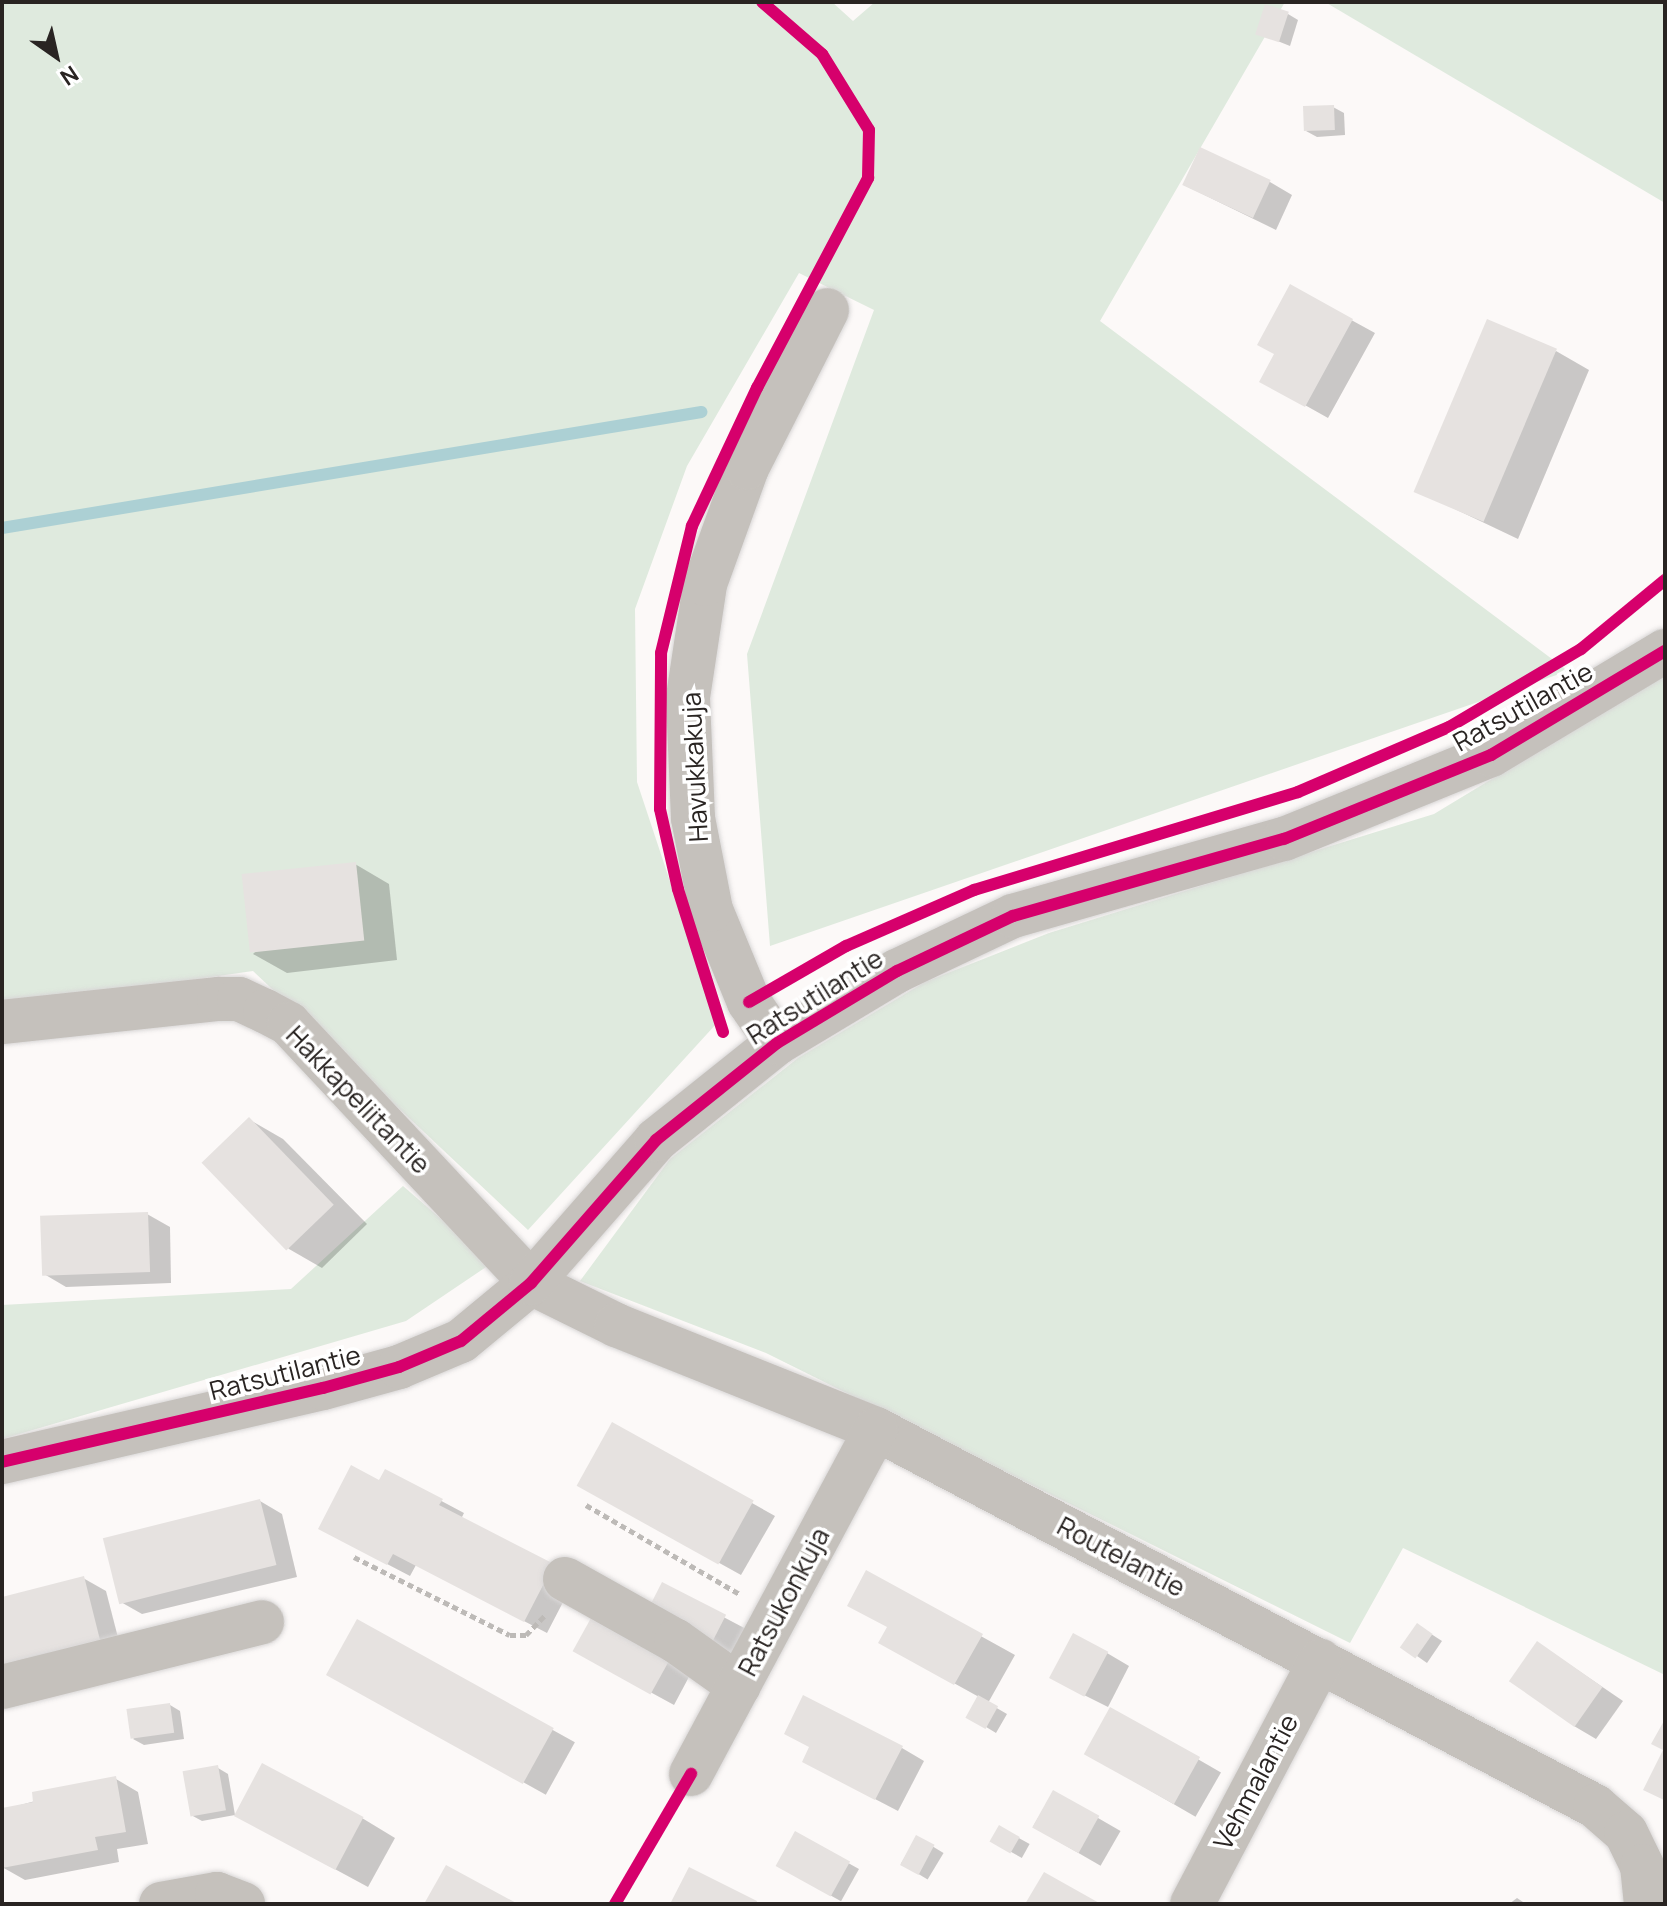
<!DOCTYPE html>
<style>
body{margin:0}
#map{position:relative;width:1667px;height:1906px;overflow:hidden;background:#fcf9f8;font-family:Manrope,sans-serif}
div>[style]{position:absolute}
.green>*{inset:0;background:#dfeade}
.shadow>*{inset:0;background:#0003;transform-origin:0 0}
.stream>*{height:12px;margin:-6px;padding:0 6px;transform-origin:6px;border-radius:6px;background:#acd0d4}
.building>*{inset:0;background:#e6e2e0;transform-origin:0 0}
.path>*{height:5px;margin-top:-2.5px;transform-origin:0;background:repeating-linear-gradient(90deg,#bdbab7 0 6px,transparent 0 10px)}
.roads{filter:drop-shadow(0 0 2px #d9d7d7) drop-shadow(0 0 2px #d9d7d7)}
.minor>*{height:44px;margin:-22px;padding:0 22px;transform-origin:22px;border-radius:22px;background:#c5c1bc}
.cycleway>*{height:12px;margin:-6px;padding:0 6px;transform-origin:6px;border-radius:6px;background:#d6006c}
span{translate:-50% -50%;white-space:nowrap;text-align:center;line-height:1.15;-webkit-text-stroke:7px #fff;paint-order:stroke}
.street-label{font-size:26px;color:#292422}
.frame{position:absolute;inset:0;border:4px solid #292422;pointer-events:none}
.north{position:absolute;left:16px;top:16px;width:80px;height:80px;-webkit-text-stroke:6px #fff;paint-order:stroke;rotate:146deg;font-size:22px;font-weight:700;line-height:32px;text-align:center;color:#292422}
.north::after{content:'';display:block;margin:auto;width:28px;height:36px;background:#292422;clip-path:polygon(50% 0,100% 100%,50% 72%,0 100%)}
</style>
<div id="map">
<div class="green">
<i style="clip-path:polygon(2px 2px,832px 2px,853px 21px,875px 2px,1285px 2px,1100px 321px,1568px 671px,770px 946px,747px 654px,874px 310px,799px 273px,687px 466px,635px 609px,637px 782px,717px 1023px,528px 1230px,253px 971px,2px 1007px)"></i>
<i style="clip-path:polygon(1325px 2px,1665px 2px,1665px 203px)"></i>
<i style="clip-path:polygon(1665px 674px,1665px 1675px,1403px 1548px,1350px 1643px,766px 1353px,580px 1281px,670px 1159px,798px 1058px,925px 982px,1049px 933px,1434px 814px)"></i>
<i style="clip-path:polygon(403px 1186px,492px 1263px,406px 1321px,2px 1439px,2px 1305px,291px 1289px)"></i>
</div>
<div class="shadow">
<i style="clip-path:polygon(1288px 14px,1298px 20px,1290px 46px,1257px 33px)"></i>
<i style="clip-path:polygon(1333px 107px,1344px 113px,1345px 135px,1317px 137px,1306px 131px)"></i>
<i style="clip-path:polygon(1270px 182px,1292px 195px,1276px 230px,1184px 185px)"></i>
<i style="clip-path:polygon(1291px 287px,1375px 333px,1328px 418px,1262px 381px,1276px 354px)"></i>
<i style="clip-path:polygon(1556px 351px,1589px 370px,1518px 539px,1417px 491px)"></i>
<i style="clip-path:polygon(355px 864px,389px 884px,397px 960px,287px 973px,253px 954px)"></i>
<i style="clip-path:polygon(250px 1120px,283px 1139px,367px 1224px,322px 1268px,289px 1249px,205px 1164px)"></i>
<i style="clip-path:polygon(147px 1214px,170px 1227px,171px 1283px,66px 1287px,44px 1274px)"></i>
<i style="clip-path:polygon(613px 1425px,775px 1516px,741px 1575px,602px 1498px)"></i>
<i style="clip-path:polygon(385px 1471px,464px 1513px,461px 1519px,575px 1579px,547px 1633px,416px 1565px,410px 1576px,343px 1541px)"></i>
<i style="clip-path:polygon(260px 1501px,282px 1514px,297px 1577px,142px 1614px,119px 1601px)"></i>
<i style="clip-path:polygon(867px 1573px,1015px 1655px,988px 1703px,1007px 1714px,996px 1733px,968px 1716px,979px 1697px,914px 1661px,889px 1627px)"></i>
<i style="clip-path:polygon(83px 1578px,106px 1591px,122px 1653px,2px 1599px)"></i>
<i style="clip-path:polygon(663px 1585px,748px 1630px,734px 1655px,671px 1623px)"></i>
<i style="left:358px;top:1622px;width:248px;height:60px;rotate:29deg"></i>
<i style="clip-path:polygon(1428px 1632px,1442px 1641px,1427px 1663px,1417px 1656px)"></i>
<i style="clip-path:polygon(1538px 1643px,1623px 1701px,1596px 1739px,1574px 1726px)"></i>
<i style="clip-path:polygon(1107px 1653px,1129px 1666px,1108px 1707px,1074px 1690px)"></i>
<i style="clip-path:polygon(668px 1662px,690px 1675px,674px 1705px,597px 1663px)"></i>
<i style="clip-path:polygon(170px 1705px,180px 1711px,184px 1739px,144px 1745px,133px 1739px)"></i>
<i style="left:1111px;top:1709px;width:127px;height:51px;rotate:30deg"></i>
<i style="clip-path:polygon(902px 1748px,924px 1761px,898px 1811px,827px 1774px)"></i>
<i style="clip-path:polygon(218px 1768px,228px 1774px,235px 1815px,202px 1821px,191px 1815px)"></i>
<i style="clip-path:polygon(116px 1779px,138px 1792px,148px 1844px,117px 1849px,119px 1862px,25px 1880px,2px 1867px,2px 1810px)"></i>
<i style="left:1053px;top:1792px;width:78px;height:40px;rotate:30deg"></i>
<i style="clip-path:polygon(362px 1818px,395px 1838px,368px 1887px,270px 1834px)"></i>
<i style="left:999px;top:1827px;width:35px;height:16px;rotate:29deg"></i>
<i style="left:796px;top:1834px;width:72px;height:37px;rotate:29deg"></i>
<i style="left:917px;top:1837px;width:31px;height:31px;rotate:31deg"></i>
<i style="clip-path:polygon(1517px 1898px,1526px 1904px,1509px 1904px)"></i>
</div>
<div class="stream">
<i style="left:2px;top:528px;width:709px;rotate:-9.42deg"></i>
</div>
<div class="building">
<i style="left:1265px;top:4px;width:25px;height:32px;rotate:18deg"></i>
<i style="left:1334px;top:105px;width:25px;height:31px;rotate:88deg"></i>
<i style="left:1200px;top:147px;width:78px;height:42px;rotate:25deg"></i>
<i style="clip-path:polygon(1290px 284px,1353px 319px,1305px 407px,1259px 382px,1274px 354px,1257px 345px)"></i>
<i style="left:1487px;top:319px;width:76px;height:188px;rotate:23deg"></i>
<i style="left:356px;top:862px;width:79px;height:115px;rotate:84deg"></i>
<i style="left:249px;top:1117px;width:122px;height:66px;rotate:46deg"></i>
<i style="left:148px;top:1212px;width:60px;height:108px;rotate:88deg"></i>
<i style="left:612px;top:1422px;width:162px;height:73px;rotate:29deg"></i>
<i style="clip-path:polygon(351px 1465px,379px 1480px,385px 1469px,443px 1499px,439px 1505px,554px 1564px,524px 1622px,393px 1554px,387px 1565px,318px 1529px)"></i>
<i style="left:260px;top:1499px;width:68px;height:162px;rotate:76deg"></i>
<i style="clip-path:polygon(866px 1570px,983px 1634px,954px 1685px,878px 1643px,887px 1627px,847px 1606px)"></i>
<i style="clip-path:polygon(84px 1576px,100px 1640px,2px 1666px,2px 1597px)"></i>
<i style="left:662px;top:1582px;width:72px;height:33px;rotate:27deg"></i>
<i style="left:591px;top:1618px;width:89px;height:38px;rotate:29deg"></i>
<i style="left:357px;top:1619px;width:225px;height:64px;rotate:29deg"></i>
<i style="left:1417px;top:1623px;width:19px;height:30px;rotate:35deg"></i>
<i style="left:1073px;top:1633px;width:40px;height:51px;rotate:28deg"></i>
<i style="left:1537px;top:1641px;width:80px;height:49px;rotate:35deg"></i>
<i style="clip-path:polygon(803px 1695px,903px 1746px,875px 1800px,802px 1762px,809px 1747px,784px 1734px)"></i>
<i style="left:978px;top:1695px;width:23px;height:26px;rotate:29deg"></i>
<i style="left:170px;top:1703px;width:30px;height:44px;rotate:82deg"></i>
<i style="left:1110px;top:1707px;width:103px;height:54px;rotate:29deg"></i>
<i style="clip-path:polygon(1665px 1719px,1665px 1798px,1664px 1800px,1643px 1790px,1663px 1750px,1651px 1744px)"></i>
<i style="left:262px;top:1763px;width:115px;height:60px;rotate:28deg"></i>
<i style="left:218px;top:1765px;width:46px;height:36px;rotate:80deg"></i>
<i style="clip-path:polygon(116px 1776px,126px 1832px,95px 1837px,98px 1850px,2px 1868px,2px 1808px,33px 1802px,32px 1792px)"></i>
<i style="left:1053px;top:1790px;width:53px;height:43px;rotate:29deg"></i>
<i style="left:999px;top:1825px;width:24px;height:19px;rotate:30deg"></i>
<i style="left:795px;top:1831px;width:63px;height:40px;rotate:29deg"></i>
<i style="left:916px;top:1835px;width:21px;height:34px;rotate:28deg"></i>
<i style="clip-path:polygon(446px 1865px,518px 1904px,424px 1904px)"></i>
<i style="clip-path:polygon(689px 1867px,757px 1901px,756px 1904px,670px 1904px)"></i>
<i style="clip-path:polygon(1044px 1872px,1101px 1904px,1025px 1904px)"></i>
</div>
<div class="path">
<i style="left:586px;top:1505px;width:179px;rotate:30.1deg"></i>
<i style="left:354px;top:1557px;width:174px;rotate:26.6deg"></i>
<i style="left:510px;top:1635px;width:16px"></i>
<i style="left:526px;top:1635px;width:28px;rotate:-46deg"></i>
</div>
<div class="roads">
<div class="minor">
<i style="left:2px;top:1022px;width:218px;rotate:-6.1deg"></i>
<i style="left:219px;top:999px;width:20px"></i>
<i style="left:239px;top:999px;width:29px;rotate:25deg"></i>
<i style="left:265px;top:1011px;width:27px;rotate:28deg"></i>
<i style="left:289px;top:1024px;width:354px;rotate:46.9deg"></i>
<i style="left:531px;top:1283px;width:95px;rotate:26.3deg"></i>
<i style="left:616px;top:1325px;width:280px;rotate:21.8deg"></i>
<i style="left:876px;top:1429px;width:812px;rotate:27.67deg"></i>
<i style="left:1595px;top:1806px;width:41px;rotate:41.1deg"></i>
<i style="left:1626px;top:1833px;width:37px;rotate:64deg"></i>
<i style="left:1642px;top:1866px;width:38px;rotate:84deg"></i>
<i style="left:777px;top:1043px;width:50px;rotate:-124.3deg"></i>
<i style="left:749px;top:1002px;width:100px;rotate:-112.4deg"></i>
<i style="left:711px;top:910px;width:94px;rotate:-101.1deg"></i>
<i style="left:693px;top:818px;width:121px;rotate:-92.4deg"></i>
<i style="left:688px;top:697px;width:114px;rotate:-81.4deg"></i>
<i style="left:705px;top:584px;width:123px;rotate:-70.1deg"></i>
<i style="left:747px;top:468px;width:177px;rotate:-63.1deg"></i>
<i style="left:2px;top:1462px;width:329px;rotate:-13deg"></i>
<i style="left:323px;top:1388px;width:79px;rotate:-15.4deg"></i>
<i style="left:399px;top:1367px;width:67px;rotate:-22.8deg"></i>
<i style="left:461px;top:1341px;width:91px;rotate:-39.6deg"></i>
<i style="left:531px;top:1283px;width:190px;rotate:-48.8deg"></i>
<i style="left:656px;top:1140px;width:155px;rotate:-38.7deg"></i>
<i style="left:777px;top:1043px;width:140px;rotate:-31deg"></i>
<i style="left:897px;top:971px;width:128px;rotate:-25.4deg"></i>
<i style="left:1013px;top:916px;width:282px;rotate:-15.9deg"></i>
<i style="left:1284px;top:839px;width:223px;rotate:-22.1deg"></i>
<i style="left:1491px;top:755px;width:203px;rotate:-30.9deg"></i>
<i style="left:565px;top:1579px;width:127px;rotate:29.2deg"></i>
<i style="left:676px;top:1641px;width:77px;rotate:35.5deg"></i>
<i style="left:2px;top:1687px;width:268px;rotate:-14deg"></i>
<i style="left:691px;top:1774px;width:391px;rotate:-61.8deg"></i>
<i style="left:161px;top:1904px;width:57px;rotate:-10.1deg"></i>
<i style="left:217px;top:1894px;width:28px;rotate:21deg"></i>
<i style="left:1192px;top:1904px;width:275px;rotate:-62.2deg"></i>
</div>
</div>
<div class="cycleway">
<i style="left:749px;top:1002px;width:112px;rotate:-30deg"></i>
<i style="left:846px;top:946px;width:140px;rotate:-23.6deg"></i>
<i style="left:974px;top:890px;width:338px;rotate:-16.8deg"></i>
<i style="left:1298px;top:792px;width:164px;rotate:-23.3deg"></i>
<i style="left:1449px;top:727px;width:153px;rotate:-30.6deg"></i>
<i style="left:1581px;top:649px;width:109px;rotate:-39.4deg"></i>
<i style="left:723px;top:1032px;width:150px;rotate:-107.5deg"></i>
<i style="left:678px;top:889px;width:82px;rotate:-102.7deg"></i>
<i style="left:660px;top:809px;width:156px;rotate:-89.6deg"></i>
<i style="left:661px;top:653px;width:131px;rotate:-76.3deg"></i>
<i style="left:692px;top:526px;width:153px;rotate:-64.8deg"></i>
<i style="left:757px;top:388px;width:238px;rotate:-62.1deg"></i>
<i style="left:868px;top:178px;width:48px;rotate:-88.8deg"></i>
<i style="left:869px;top:130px;width:89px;rotate:-121.7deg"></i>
<i style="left:822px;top:54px;width:79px;rotate:-139.1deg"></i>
<i style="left:2px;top:1462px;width:329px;rotate:-13deg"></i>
<i style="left:323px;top:1388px;width:79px;rotate:-15.4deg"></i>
<i style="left:399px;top:1367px;width:67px;rotate:-22.8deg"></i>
<i style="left:461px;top:1341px;width:91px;rotate:-39.6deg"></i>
<i style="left:531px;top:1283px;width:190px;rotate:-48.8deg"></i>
<i style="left:656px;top:1140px;width:155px;rotate:-38.7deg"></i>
<i style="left:777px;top:1043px;width:140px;rotate:-31deg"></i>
<i style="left:897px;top:971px;width:128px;rotate:-25.4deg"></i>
<i style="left:1013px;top:916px;width:282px;rotate:-15.9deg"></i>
<i style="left:1284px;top:839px;width:223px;rotate:-22.1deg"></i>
<i style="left:1491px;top:755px;width:203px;rotate:-30.9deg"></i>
<i style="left:615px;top:1904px;width:151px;rotate:-59.7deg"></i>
</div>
<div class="street-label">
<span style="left:1523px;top:707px;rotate:-29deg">Ratsutilantie</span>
<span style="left:695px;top:767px;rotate:-93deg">Havukkakuja</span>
<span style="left:815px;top:997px;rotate:-32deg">Ratsutilantie</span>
<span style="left:358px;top:1100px;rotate:46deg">Hakkapeliitantie</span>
<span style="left:285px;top:1373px;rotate:-14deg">Ratsutilantie</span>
<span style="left:1121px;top:1557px;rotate:28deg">Routelantie</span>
<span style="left:784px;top:1602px;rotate:-62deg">Ratsukonkuja</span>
<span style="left:1256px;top:1782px;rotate:-62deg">Vehmalantie</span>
</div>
<div class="frame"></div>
<div class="north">N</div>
</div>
